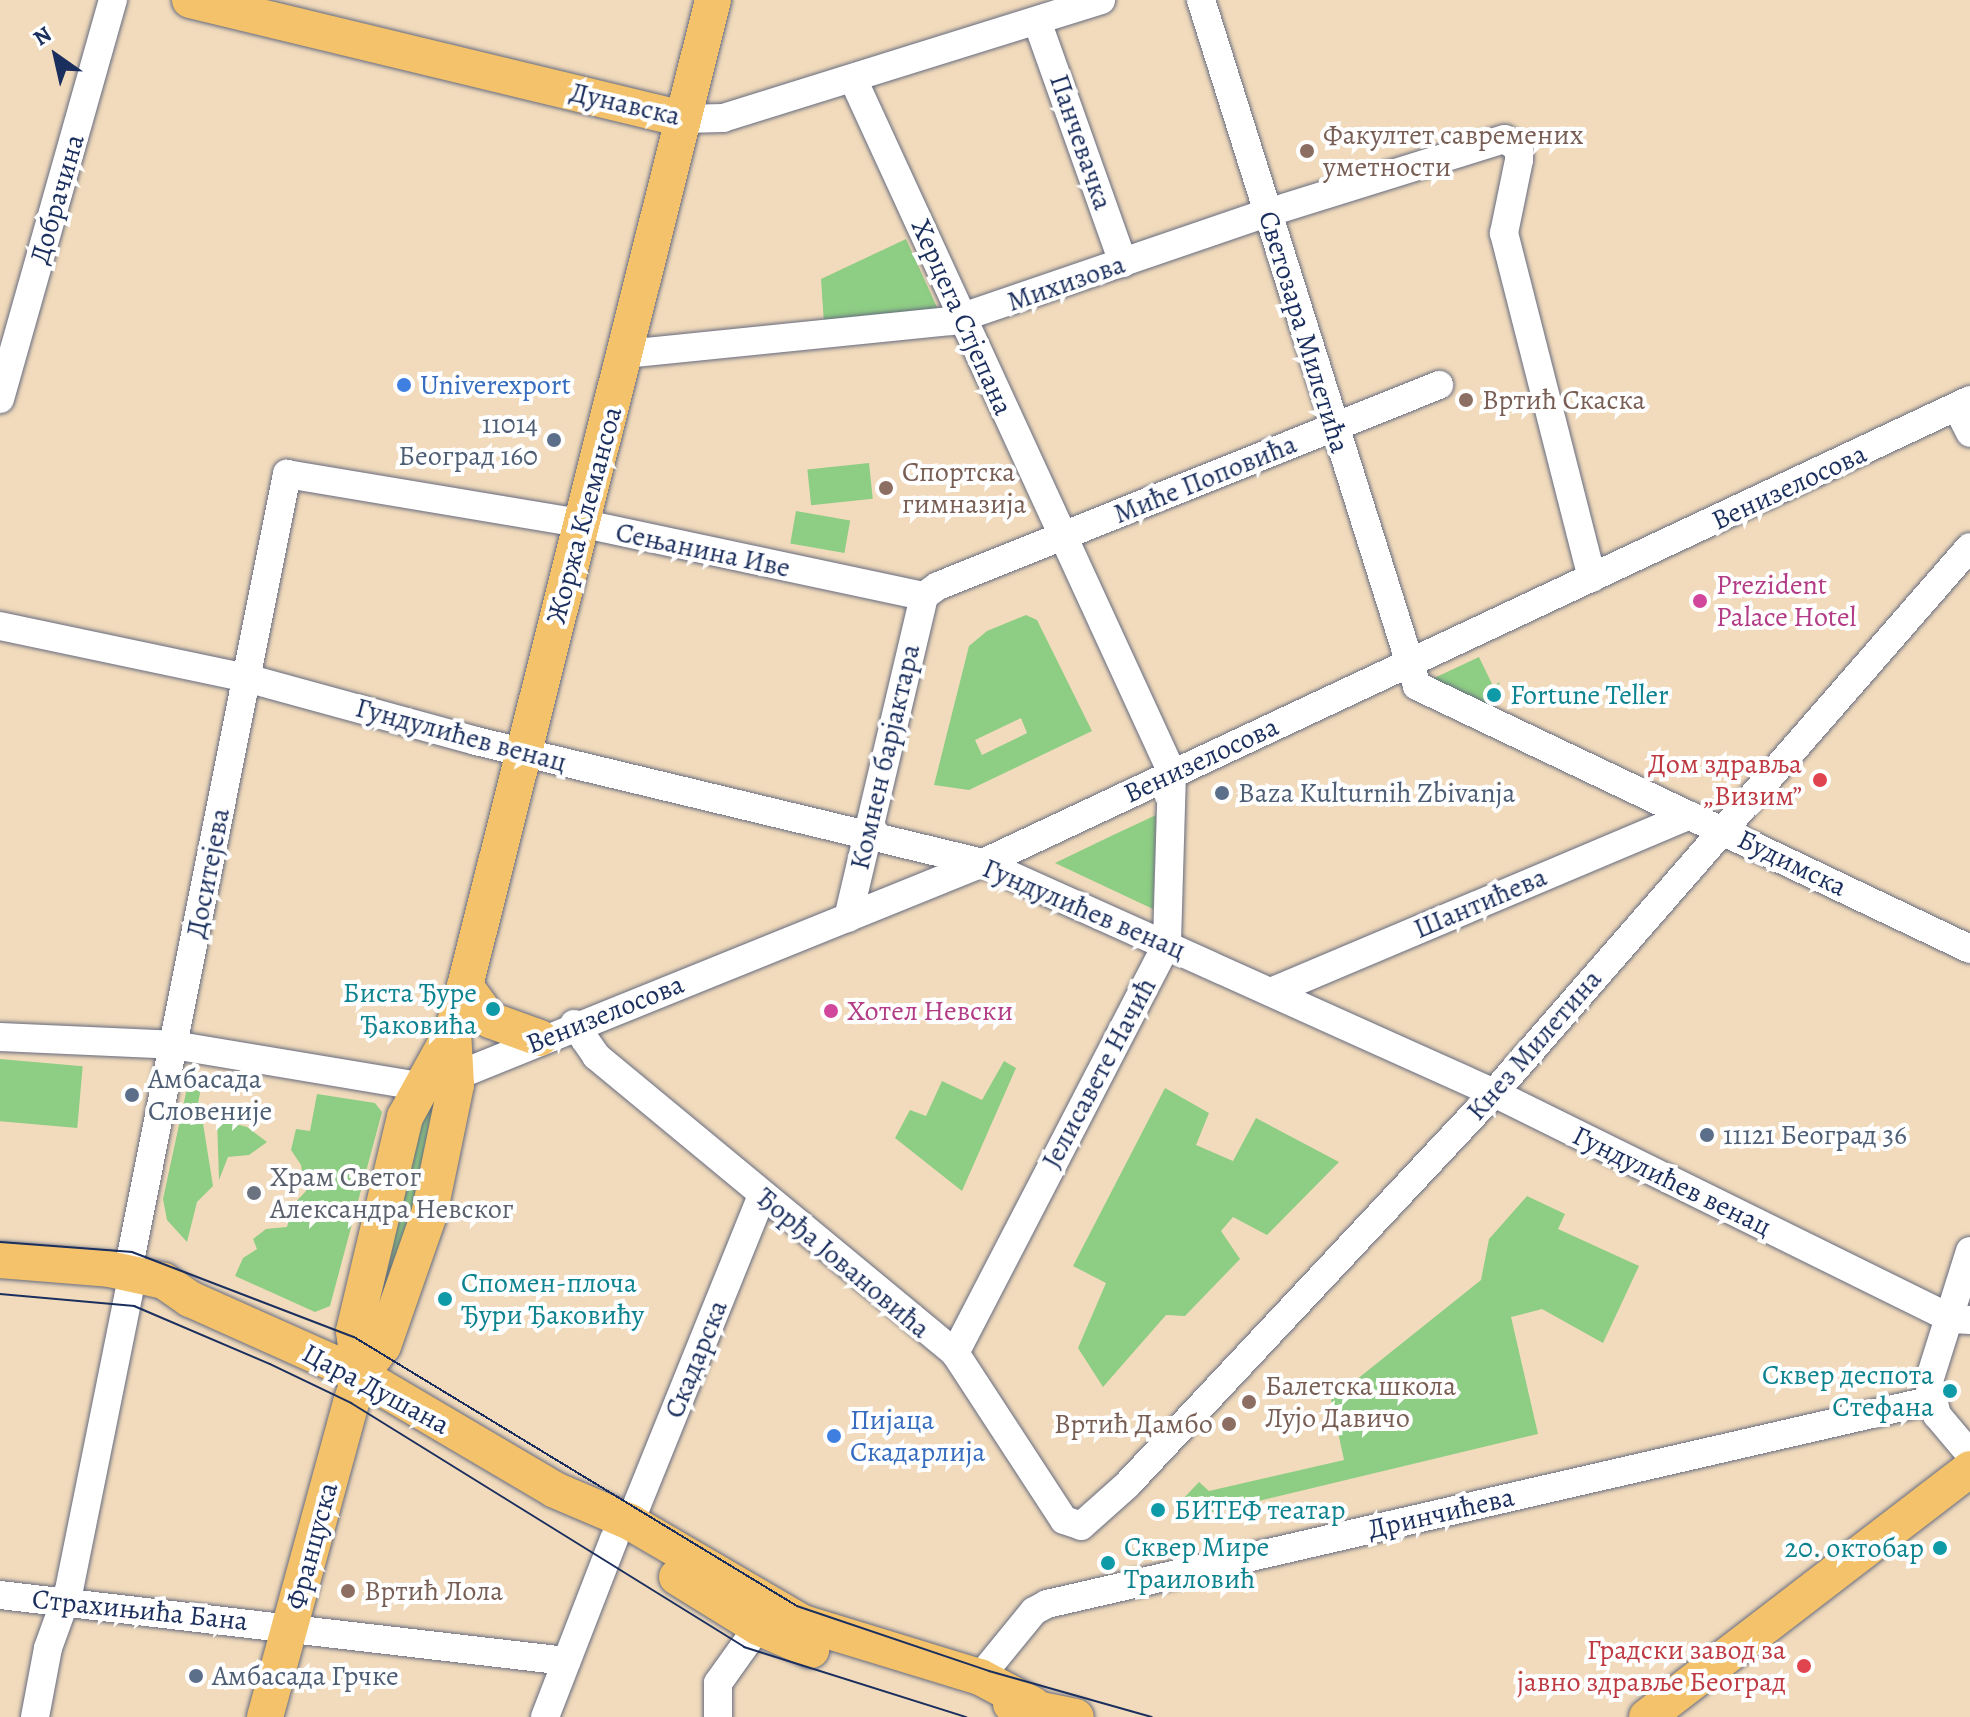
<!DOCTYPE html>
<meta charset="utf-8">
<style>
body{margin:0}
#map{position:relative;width:1970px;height:1717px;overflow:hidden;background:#f2dbbc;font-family:Alegreya,serif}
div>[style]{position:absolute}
.green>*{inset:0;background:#8ecd84;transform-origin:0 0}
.roads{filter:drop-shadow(0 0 2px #666b7f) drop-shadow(0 0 2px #666b7f)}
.minor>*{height:28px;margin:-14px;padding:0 14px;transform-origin:14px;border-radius:14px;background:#fff}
.major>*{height:36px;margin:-18px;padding:0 18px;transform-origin:18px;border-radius:18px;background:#f3c26a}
.tram>*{height:2px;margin:-1px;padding:0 1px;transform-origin:1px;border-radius:1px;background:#1b2f5e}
.dots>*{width:22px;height:22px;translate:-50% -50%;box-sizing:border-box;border:4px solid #fff;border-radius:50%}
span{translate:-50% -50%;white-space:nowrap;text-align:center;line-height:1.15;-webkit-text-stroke:8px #fff;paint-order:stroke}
.street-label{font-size:28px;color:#1b2f5e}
.education-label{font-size:28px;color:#785e54}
.left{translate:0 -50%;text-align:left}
.right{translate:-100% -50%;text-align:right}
.shop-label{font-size:28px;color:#366cbe}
.service-label{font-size:28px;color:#4e5e75}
.hotel-label{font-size:28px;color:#b23c85}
.culture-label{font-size:28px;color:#0d838f}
.health-label{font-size:28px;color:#be3a42}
.worship-label{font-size:28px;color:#5b616d}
.north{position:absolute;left:16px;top:16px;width:80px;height:80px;-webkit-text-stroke:6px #fff;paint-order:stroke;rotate:326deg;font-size:22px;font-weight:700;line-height:32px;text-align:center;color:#1b2f5e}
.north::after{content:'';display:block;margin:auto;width:28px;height:36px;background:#1b2f5e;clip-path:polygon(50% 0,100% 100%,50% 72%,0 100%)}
</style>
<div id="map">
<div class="green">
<i style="clip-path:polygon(906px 239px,940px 314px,824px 324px,821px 279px)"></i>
<i style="left:869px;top:463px;width:36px;height:62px;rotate:84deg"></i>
<i style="left:796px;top:511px;width:55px;height:33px;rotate:10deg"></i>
<i style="clip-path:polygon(evenodd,1026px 615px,1037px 620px,1092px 731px,969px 790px,934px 785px,969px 646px,987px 631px,1026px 615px,1021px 718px,1027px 733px,982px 755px,975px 740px,1021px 718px)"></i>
<i style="clip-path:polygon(1479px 657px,1493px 686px,1500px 682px,1487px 709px,1430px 680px)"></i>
<i style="clip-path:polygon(1156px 815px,1153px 909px,1055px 863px,1109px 837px)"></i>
<i style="left:0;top:1059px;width:83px;height:62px;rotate:5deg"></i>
<i style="clip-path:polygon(1004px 1061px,1016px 1068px,962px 1191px,895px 1138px,910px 1110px,926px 1116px,942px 1081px,982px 1100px)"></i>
<i style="clip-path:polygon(190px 1074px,203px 1076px,196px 1115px,202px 1117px,213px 1186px,197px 1202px,187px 1242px,167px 1220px,163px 1199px)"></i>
<i style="clip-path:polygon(1165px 1088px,1209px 1113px,1196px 1145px,1233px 1161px,1256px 1118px,1339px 1162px,1267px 1235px,1233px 1217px,1221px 1231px,1240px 1259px,1185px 1316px,1166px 1315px,1103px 1387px,1078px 1348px,1106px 1283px,1073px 1266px)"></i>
<i style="clip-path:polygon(317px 1094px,375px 1103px,382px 1112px,330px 1306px,315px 1312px,235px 1276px,243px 1258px,257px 1249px,253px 1239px,266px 1229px,287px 1227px,293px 1205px,306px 1191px,301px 1165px,291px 1150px,296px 1129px,310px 1131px)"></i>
<i style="clip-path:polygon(428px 1094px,439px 1122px,382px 1314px,370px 1311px)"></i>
<i style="clip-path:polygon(217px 1119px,247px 1127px,267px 1142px,249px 1155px,228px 1157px,219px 1180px)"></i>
<i style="clip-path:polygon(1527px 1196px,1565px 1214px,1558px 1229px,1639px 1266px,1603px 1343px,1542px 1309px,1511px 1317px,1538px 1434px,1179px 1520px,1182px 1500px,1199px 1482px,1209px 1491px,1344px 1460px,1331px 1400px,1481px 1280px,1489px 1239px)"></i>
</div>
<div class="roads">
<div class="minor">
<i style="left:1201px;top:0;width:719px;rotate:72.52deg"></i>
<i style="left:1417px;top:686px;width:612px;rotate:25.44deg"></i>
<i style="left:1037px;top:21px;width:257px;rotate:70.4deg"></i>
<i style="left:853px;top:79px;width:764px;rotate:65.31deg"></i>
<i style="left:1172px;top:773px;width:171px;rotate:91.7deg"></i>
<i style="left:1167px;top:944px;width:461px;rotate:117.4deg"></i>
<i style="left:683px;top:119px;width:40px;rotate:-1.4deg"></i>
<i style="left:723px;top:118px;width:396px;rotate:-17.3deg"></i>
<i style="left:626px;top:354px;width:327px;rotate:-5.8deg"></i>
<i style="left:951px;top:321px;width:334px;rotate:-18.9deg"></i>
<i style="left:1267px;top:213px;width:249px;rotate:-17.3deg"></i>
<i style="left:1505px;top:139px;width:17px;rotate:36deg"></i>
<i style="left:1519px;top:149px;width:11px;rotate:90deg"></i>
<i style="left:1519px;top:160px;width:75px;rotate:101.6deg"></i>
<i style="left:1504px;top:233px;width:356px;rotate:75.7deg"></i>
<i style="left:0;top:399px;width:415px;rotate:-74.2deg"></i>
<i style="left:1957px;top:407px;width:29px;rotate:63deg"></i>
<i style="left:0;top:626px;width:251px;rotate:11.9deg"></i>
<i style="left:246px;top:678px;width:238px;rotate:15.3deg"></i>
<i style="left:476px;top:741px;width:521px;rotate:13.53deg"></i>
<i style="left:983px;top:863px;width:560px;rotate:24.23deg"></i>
<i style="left:1494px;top:1093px;width:511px;rotate:26.26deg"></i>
<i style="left:1952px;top:1319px;width:18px;rotate:3deg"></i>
<i style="left:848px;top:918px;width:331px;rotate:-76.7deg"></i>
<i style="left:1271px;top:992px;width:454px;rotate:-22.9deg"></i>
<i style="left:574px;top:1024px;width:39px;rotate:55deg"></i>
<i style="left:596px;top:1056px;width:466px;rotate:39.6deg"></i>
<i style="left:955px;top:1353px;width:199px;rotate:56.9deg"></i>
<i style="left:1064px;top:1520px;width:18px;rotate:19deg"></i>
<i style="left:1081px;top:1526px;width:62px;rotate:-41.7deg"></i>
<i style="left:1127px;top:1485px;width:537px;rotate:-46.89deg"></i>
<i style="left:1494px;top:1093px;width:724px;rotate:-48.92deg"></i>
<i style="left:0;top:1037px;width:173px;rotate:2.6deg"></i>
<i style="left:173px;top:1045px;width:248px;rotate:9.5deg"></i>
<i style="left:418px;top:1086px;width:39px;rotate:-15deg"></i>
<i style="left:456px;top:1076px;width:568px;rotate:-22.01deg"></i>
<i style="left:983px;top:863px;width:1090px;rotate:-25.13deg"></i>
<i style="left:1970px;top:1251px;width:136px;rotate:107.5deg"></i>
<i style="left:1929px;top:1381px;width:35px;rotate:77deg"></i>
<i style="left:1937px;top:1415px;width:51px;rotate:49.8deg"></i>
<i style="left:128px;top:1271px;width:813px;rotate:-78.72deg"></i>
<i style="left:287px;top:474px;width:297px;rotate:9.5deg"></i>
<i style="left:580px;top:523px;width:352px;rotate:12deg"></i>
<i style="left:924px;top:596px;width:17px;rotate:-36deg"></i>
<i style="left:938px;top:586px;width:540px;rotate:-21.86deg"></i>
<i style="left:630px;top:1522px;width:353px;rotate:-68deg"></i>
<i style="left:0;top:1595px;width:570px;rotate:6.65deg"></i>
<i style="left:980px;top:1677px;width:85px;rotate:-50.7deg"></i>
<i style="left:1034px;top:1611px;width:15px;rotate:-28deg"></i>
<i style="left:1047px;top:1604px;width:909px;rotate:-12.97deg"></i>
<i style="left:35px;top:1717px;width:70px;rotate:-79.3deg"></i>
<i style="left:48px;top:1648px;width:62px;rotate:-70.1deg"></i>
<i style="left:69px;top:1590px;width:304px;rotate:-78.6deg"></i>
<i style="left:545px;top:1717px;width:191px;rotate:-68.8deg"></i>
<i style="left:718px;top:1717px;width:34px;rotate:-90deg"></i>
<i style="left:718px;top:1683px;width:69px;rotate:-54.5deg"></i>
<i style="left:758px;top:1627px;width:20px;rotate:-75deg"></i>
</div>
<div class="major">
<i style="left:190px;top:0;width:507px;rotate:13.57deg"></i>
<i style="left:465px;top:986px;width:42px;rotate:53.7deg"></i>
<i style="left:490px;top:1020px;width:53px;rotate:19.8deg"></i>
<i style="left:0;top:1260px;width:109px;rotate:4.7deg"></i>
<i style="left:109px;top:1269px;width:56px;rotate:12.3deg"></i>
<i style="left:164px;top:1281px;width:32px;rotate:35deg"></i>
<i style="left:190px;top:1299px;width:186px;rotate:24.1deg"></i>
<i style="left:360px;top:1375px;width:226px;rotate:30.5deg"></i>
<i style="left:555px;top:1490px;width:82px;rotate:23.1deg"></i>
<i style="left:630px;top:1522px;width:200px;rotate:30.3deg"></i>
<i style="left:803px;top:1623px;width:185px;rotate:17deg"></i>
<i style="left:980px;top:1677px;width:60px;rotate:27.8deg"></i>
<i style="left:360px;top:1375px;width:44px;rotate:-97.8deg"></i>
<i style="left:354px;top:1331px;width:220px;rotate:-76.6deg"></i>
<i style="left:405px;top:1117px;width:99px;rotate:-61.1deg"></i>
<i style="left:453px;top:1030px;width:46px;rotate:-74.7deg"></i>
<i style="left:465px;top:986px;width:1017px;rotate:-75.88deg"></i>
<i style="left:677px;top:1577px;width:95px;rotate:31.7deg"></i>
<i style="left:758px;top:1627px;width:58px;rotate:23.5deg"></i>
<i style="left:1011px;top:1704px;width:66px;rotate:11.3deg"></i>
<i style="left:265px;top:1717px;width:326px;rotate:-74.7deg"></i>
<i style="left:351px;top:1403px;width:29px;rotate:-72deg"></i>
<i style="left:360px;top:1375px;width:37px;rotate:-52deg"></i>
<i style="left:383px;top:1346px;width:139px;rotate:-70.7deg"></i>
<i style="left:429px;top:1215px;width:133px;rotate:-78.3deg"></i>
<i style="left:456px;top:1085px;width:55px;rotate:-93.1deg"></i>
<i style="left:1647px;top:1717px;width:407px;rotate:-37.5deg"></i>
</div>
</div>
<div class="tram">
<i style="left:0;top:1242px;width:132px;rotate:4.3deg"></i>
<i style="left:132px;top:1252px;width:238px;rotate:21deg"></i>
<i style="left:354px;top:1337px;width:518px;rotate:31.27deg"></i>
<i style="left:797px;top:1606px;width:203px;rotate:18.7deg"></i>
<i style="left:989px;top:1671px;width:169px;rotate:15.8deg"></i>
<i style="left:0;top:1294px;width:135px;rotate:5.1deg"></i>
<i style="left:134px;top:1306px;width:148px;rotate:23.1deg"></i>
<i style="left:270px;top:1364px;width:90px;rotate:25.7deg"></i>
<i style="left:351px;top:1403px;width:463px;rotate:31.8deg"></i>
<i style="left:744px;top:1647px;width:233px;rotate:17.5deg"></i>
</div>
<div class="dots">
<i style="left:1307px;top:151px;background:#8d6e63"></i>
<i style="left:404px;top:385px;background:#3f7fe0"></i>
<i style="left:1466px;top:400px;background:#8d6e63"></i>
<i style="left:554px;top:440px;background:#5c6f8a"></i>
<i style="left:886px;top:488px;background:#8d6e63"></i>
<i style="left:1700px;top:601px;background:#d1479c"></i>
<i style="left:1494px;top:695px;background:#0f9aa8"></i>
<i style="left:1820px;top:780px;background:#e0444e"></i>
<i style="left:1222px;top:793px;background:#5c6f8a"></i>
<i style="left:493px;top:1009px;background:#0f9aa8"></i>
<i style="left:831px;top:1011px;background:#d1479c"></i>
<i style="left:132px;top:1095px;background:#5c6f8a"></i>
<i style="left:1707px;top:1135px;background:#5c6f8a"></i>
<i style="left:254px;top:1193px;background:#6b7280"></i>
<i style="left:445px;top:1299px;background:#0f9aa8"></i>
<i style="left:1950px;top:1391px;background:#0f9aa8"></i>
<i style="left:1249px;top:1402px;background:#8d6e63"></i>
<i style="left:1229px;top:1424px;background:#8d6e63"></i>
<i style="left:834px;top:1436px;background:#3f7fe0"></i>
<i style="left:1158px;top:1510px;background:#0f9aa8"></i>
<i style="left:1940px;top:1548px;background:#0f9aa8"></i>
<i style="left:1108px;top:1563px;background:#0f9aa8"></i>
<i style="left:348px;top:1591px;background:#8d6e63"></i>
<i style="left:1804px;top:1666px;background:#e0444e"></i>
<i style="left:196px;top:1676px;background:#5c6f8a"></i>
</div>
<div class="street-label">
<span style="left:625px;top:104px;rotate:13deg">Дунавска</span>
<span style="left:1081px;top:142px;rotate:71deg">Панчевачка</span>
<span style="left:57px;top:199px;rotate:-74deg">Добрачина</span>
<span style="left:1066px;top:283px;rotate:-19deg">Михизова</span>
<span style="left:962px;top:317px;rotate:66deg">Херцега Стјепана</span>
<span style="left:1304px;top:332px;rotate:73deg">Светозара Милетића</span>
<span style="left:1205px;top:479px;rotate:-22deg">Миће Поповића</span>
<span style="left:1789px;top:487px;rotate:-25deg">Венизелосова</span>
<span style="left:584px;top:515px;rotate:-75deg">Жоржа Клемансоа</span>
<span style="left:703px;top:550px;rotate:12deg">Сењанина Иве</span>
<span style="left:461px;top:735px;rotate:15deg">Гундулићев венац</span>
<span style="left:885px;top:757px;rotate:-77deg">Комнен барјактара</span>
<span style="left:1201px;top:760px;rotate:-25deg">Венизелосова</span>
<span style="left:1792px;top:863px;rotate:26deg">Будимска</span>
<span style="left:208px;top:873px;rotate:-79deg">Доситејева</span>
<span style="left:1480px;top:903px;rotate:-23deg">Шантићева</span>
<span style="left:1084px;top:909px;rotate:23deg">Гундулићев венац</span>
<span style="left:605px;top:1014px;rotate:-22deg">Венизелосова</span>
<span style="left:1534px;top:1045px;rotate:-49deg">Кнез Милетина</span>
<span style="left:1099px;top:1073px;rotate:-62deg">Јелисавете Начић</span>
<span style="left:1672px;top:1181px;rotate:26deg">Гундулићев венац</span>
<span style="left:843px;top:1263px;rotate:40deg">Ђорђа Јовановића</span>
<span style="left:696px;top:1359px;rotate:-68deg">Скадарска</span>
<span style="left:376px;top:1389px;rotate:28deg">Цара Душана</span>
<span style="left:1441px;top:1513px;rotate:-13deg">Дринчићева</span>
<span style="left:312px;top:1546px;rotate:-75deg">Француска</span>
<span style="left:140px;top:1610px;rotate:6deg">Страхињића Бана</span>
</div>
<div class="education-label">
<span class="left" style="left:1323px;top:151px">Факултет савремених<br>уметности</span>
<span class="left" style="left:1482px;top:400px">Вртић Скаска</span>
<span class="left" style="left:902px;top:488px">Спортска<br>гимназија</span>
<span class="left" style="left:1265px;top:1402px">Балетска школа<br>Лујо Давичо</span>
<span class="right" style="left:1213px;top:1424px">Вртић Дамбо</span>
<span class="left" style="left:364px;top:1591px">Вртић Лола</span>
</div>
<div class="shop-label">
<span class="left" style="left:420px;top:385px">Univerexport</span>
<span class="left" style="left:850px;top:1436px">Пијаца<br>Скадарлија</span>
</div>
<div class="service-label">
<span class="right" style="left:538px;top:440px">11014<br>Београд 160</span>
<span class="left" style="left:1238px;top:793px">Baza Kulturnih Zbivanja</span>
<span class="left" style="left:148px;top:1095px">Амбасада<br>Словеније</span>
<span class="left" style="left:1723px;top:1135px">11121 Београд 36</span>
<span class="left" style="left:212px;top:1676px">Амбасада Грчке</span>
</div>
<div class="hotel-label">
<span class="left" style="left:1716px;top:601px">Prezident<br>Palace Hotel</span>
<span class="left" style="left:847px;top:1011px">Хотел Невски</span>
</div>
<div class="culture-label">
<span class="left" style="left:1510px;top:695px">Fortune Teller</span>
<span class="right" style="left:477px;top:1009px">Биста Ђуре<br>Ђаковића</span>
<span class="left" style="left:461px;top:1299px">Спомен-плоча<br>Ђури Ђаковићу</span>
<span class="right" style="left:1934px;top:1391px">Сквер деспота<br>Стефана</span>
<span class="left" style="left:1174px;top:1510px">БИТЕФ театар</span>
<span class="left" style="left:1124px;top:1563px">Сквер Мире<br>Траиловић</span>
<span class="right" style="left:1924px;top:1548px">20. октобар</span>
</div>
<div class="health-label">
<span class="right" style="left:1802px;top:780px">Дом здравља<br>„Визим”</span>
<span class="right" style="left:1786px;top:1666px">Градски завод за<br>јавно здравље Београд</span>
</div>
<div class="worship-label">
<span class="left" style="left:270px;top:1193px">Храм Светог<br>Александра Невског</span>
</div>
<div class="north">N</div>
</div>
